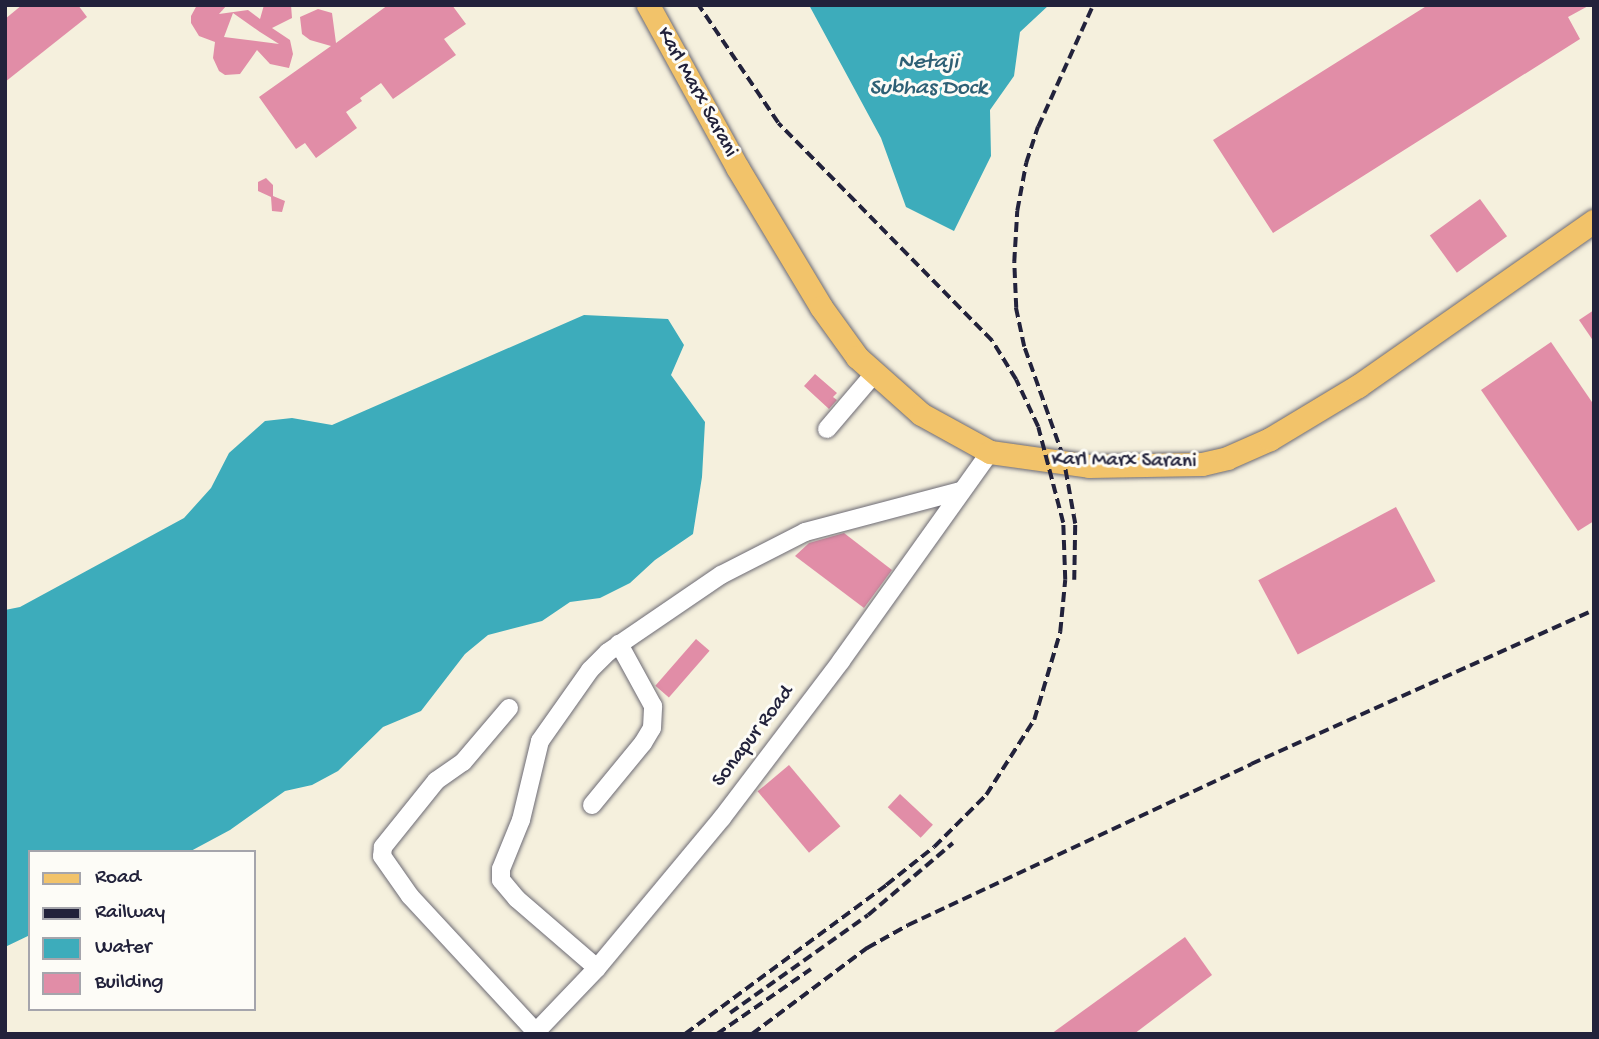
<!DOCTYPE html>
<style>
body{margin:0}
#map{position:relative;width:1599px;height:1039px;overflow:hidden;background:#f5f0dd;font-family:"Gochi Hand",sans-serif}
div>[style]{position:absolute}
.water>*{inset:0;background:#3dacbb}
.building>*{inset:0;background:#e18da7;transform-origin:0 0}
.roads{filter:drop-shadow(0 0 2px #6c6a74) drop-shadow(0 0 2px #6c6a74)}
.minor>*{height:18px;margin:-9px;padding:0 9px;transform-origin:9px;border-radius:9px;background:#fff}
.major>*{height:23px;margin:-11.5px;padding:0 11.5px;transform-origin:11.5px;border-radius:11.5px;background:#f2c36a}
.rail>*{height:3.5px;margin-top:-1.75px;transform-origin:0;background:repeating-linear-gradient(90deg,#22223b 0 10px,transparent 0 15px)}
span{translate:-50% -50%;white-space:nowrap;text-align:center;line-height:1.15;-webkit-text-stroke:6px #fdfcf7;paint-order:stroke}
.street-label{font-size:21px;color:#22223b}
.water-label{font-size:23px;color:#2e6075;font-style:italic}
.frame{position:absolute;inset:0;border:7px solid #22223b;pointer-events:none}
.legend{position:absolute;left:28px;top:850px;width:228px;height:161px;box-sizing:border-box;background:#fdfcf7;border:2px solid #a5a5ac;margin:0;padding:9px 12px;list-style:none;font-size:21px;color:#22223b}
.legend li{display:flex;align-items:center;gap:14px;height:35px}
.legend b{width:35px;border:2px solid #a5a5ac}
</style>
<div id="map">
<div class="water">
<i style="clip-path:polygon(809px 5px,1049px 5px,1020px 32px,1014px 76px,990px 110px,991px 156px,954px 231px,906px 207px,881px 138px)"></i>
<i style="clip-path:polygon(584px 315px,668px 319px,684px 345px,671px 375px,705px 422px,702px 477px,693px 534px,655px 560px,630px 583px,600px 598px,570px 602px,542px 621px,488px 635px,465px 654px,421px 711px,383px 727px,338px 771px,312px 785px,285px 791px,230px 830px,189px 852px,30px 852px,30px 935px,5px 947px,5px 610px,20px 607px,184px 518px,211px 488px,229px 453px,265px 421px,292px 418px,332px 425px)"></i>
</div>
<div class="building">
<i style="clip-path:polygon(22px 5px,78px 5px,87px 17px,5px 82px,5px 19px)"></i>
<i style="clip-path:polygon(evenodd,197px 5px,227px 5px,219px 14px,248px 10px,260px 19px,264px 5px,291px 5px,292px 18px,272px 28px,290px 40px,293px 54px,289px 68px,270px 64px,257px 50px,240px 74px,225px 75px,219px 71px,213px 58px,215px 42px,199px 36px,191px 23px,191px 16px,197px 5px,233px 13px,260px 32px,279px 44px,224px 37px,233px 13px)"></i>
<i style="clip-path:polygon(388px 5px,452px 5px,466px 24px,444px 39px,456px 55px,393px 99px,381px 83px,360px 98px,362px 101px,346px 112px,357px 128px,316px 158px,305px 143px,296px 149px,259px 97px,331px 46px,310px 40px,302px 34px,300px 17px,318px 9px,332px 13px,336px 43px)"></i>
<i style="clip-path:polygon(1428px 5px,1590px 5px,1568px 17px,1580px 39px,1273px 233px,1213px 140px)"></i>
<i style="clip-path:polygon(266px 178px,273px 185px,273px 196px,285px 201px,282px 212px,272px 211px,271px 197px,258px 191px,258px 182px)"></i>
<i style="left:1480px;top:199px;width:46px;height:62px;rotate:54deg"></i>
<i style="clip-path:polygon(1594px 310px,1594px 342px,1579px 320px)"></i>
<i style="clip-path:polygon(1551px 342px,1594px 405px,1594px 521px,1578px 531px,1481px 390px)"></i>
<i style="clip-path:polygon(815px 374px,837px 393px,833px 397px,837px 400px,829px 409px,804px 386px)"></i>
<i style="left:1396px;top:507px;width:84px;height:156px;rotate:62deg"></i>
<i style="clip-path:polygon(844px 533px,892px 570px,864px 608px,795px 556px,809px 543px)"></i>
<i style="left:696px;top:639px;width:18px;height:62px;rotate:41deg"></i>
<i style="left:789px;top:765px;width:80px;height:41px;rotate:50deg"></i>
<i style="left:900px;top:794px;width:45px;height:18px;rotate:43deg"></i>
<i style="clip-path:polygon(1185px 937px,1212px 975px,1134px 1034px,1051px 1034px)"></i>
</div>
<div class="roads">
<div class="minor">
<i style="left:827px;top:429px;width:72px;rotate:-49.5deg"></i>
<i style="left:509px;top:708px;width:71px;rotate:130.4deg"></i>
<i style="left:463px;top:762px;width:33px;rotate:145deg"></i>
<i style="left:436px;top:781px;width:85px;rotate:128.8deg"></i>
<i style="left:383px;top:847px;width:9px;rotate:96deg"></i>
<i style="left:382px;top:856px;width:49px;rotate:55deg"></i>
<i style="left:410px;top:896px;width:185px;rotate:47.2deg"></i>
<i style="left:592px;top:805px;width:80px;rotate:-50.6deg"></i>
<i style="left:643px;top:743px;width:17px;rotate:-59deg"></i>
<i style="left:652px;top:728px;width:22px;rotate:-87deg"></i>
<i style="left:653px;top:706px;width:71px;rotate:-118.7deg"></i>
<i style="left:597px;top:968px;width:106px;rotate:-139.2deg"></i>
<i style="left:517px;top:899px;width:25px;rotate:-130deg"></i>
<i style="left:501px;top:880px;width:11px;rotate:-90deg"></i>
<i style="left:501px;top:869px;width:53px;rotate:-67.8deg"></i>
<i style="left:521px;top:820px;width:81px;rotate:-76.5deg"></i>
<i style="left:540px;top:741px;width:87px;rotate:-54.8deg"></i>
<i style="left:590px;top:670px;width:25px;rotate:-45deg"></i>
<i style="left:608px;top:652px;width:137px;rotate:-34.3deg"></i>
<i style="left:721px;top:575px;width:94px;rotate:-27.1deg"></i>
<i style="left:805px;top:532px;width:160px;rotate:-14.8deg"></i>
<i style="left:534px;top:1034px;width:91px;rotate:-46.3deg"></i>
<i style="left:597px;top:968px;width:195px;rotate:-50.2deg"></i>
<i style="left:722px;top:818px;width:197px;rotate:-52.8deg"></i>
<i style="left:841px;top:661px;width:257px;rotate:-54.5deg"></i>
</div>
<div class="major">
<i style="left:648px;top:5px;width:185px;rotate:61.2deg"></i>
<i style="left:737px;top:167px;width:163px;rotate:59deg"></i>
<i style="left:821px;top:307px;width:62px;rotate:54.2deg"></i>
<i style="left:857px;top:357px;width:86px;rotate:41.7deg"></i>
<i style="left:921px;top:414px;width:79px;rotate:28.8deg"></i>
<i style="left:990px;top:452px;width:100px;rotate:8deg"></i>
<i style="left:1089px;top:466px;width:113px;rotate:-1deg"></i>
<i style="left:1202px;top:464px;width:26px;rotate:-13deg"></i>
<i style="left:1227px;top:458px;width:47px;rotate:-23.8deg"></i>
<i style="left:1270px;top:439px;width:103px;rotate:-31.1deg"></i>
<i style="left:1358px;top:386px;width:288px;rotate:-35deg"></i>
</div>
</div>
<div class="rail">
<i style="left:1074px;top:580px;width:56px;rotate:-89deg"></i>
<i style="left:1075px;top:524px;width:68px;rotate:-100.2deg"></i>
<i style="left:1063px;top:457px;width:117px;rotate:-109.5deg"></i>
<i style="left:1024px;top:347px;width:40px;rotate:-102deg"></i>
<i style="left:1016px;top:308px;width:46px;rotate:-92.5deg"></i>
<i style="left:1014px;top:262px;width:51px;rotate:-86.6deg"></i>
<i style="left:1017px;top:211px;width:49px;rotate:-79.4deg"></i>
<i style="left:1026px;top:163px;width:38px;rotate:-72deg"></i>
<i style="left:1038px;top:127px;width:134px;rotate:-65.7deg"></i>
<i style="left:730px;top:1013px;width:169px;rotate:-35.4deg"></i>
<i style="left:868px;top:915px;width:111px;rotate:-40.3deg"></i>
<i style="left:685px;top:1034px;width:250px;rotate:-36.5deg"></i>
<i style="left:886px;top:885px;width:61px;rotate:-38.4deg"></i>
<i style="left:934px;top:847px;width:74px;rotate:-45deg"></i>
<i style="left:986px;top:795px;width:89px;rotate:-57.4deg"></i>
<i style="left:1034px;top:720px;width:92px;rotate:-73.5deg"></i>
<i style="left:1060px;top:632px;width:52px;rotate:-84.5deg"></i>
<i style="left:1065px;top:580px;width:57px;rotate:-92deg"></i>
<i style="left:1063px;top:523px;width:99px;rotate:-104.6deg"></i>
<i style="left:1038px;top:427px;width:52px;rotate:-115.1deg"></i>
<i style="left:1016px;top:380px;width:46px;rotate:-121.6deg"></i>
<i style="left:992px;top:341px;width:305px;rotate:-134.5deg"></i>
<i style="left:778px;top:123px;width:143px;rotate:-124.1deg"></i>
<i style="left:717px;top:1034px;width:114px;rotate:-34.7deg"></i>
<i style="left:752px;top:1034px;width:144px;rotate:-36.8deg"></i>
<i style="left:867px;top:948px;width:47px;rotate:-29.3deg"></i>
<i style="left:908px;top:925px;width:379px;rotate:-25.1deg"></i>
<i style="left:1251px;top:764px;width:376px;rotate:-24.2deg"></i>
</div>
<div class="street-label">
<span style="left:696px;top:93px;rotate:61deg">Karl Marx Sarani</span>
<span style="left:1124px;top:462px;rotate:1deg">Karl Marx Sarani</span>
<span style="left:754px;top:737px;rotate:-53deg">Sonapur Road</span>
</div>
<div class="water-label">
<span style="left:928px;top:76px">Netaji<br>Subhas Dock</span>
</div>
<div class="frame"></div>
<ul class="legend">
<li><b style="height:9px;background:#f2c36a"></b>Road</li>
<li><b style="height:9px;background:#22223b"></b>Railway</li>
<li><b style="height:19px;background:#3dacbb"></b>Water</li>
<li><b style="height:19px;background:#e18da7"></b>Building</li>
</ul>
</div>
